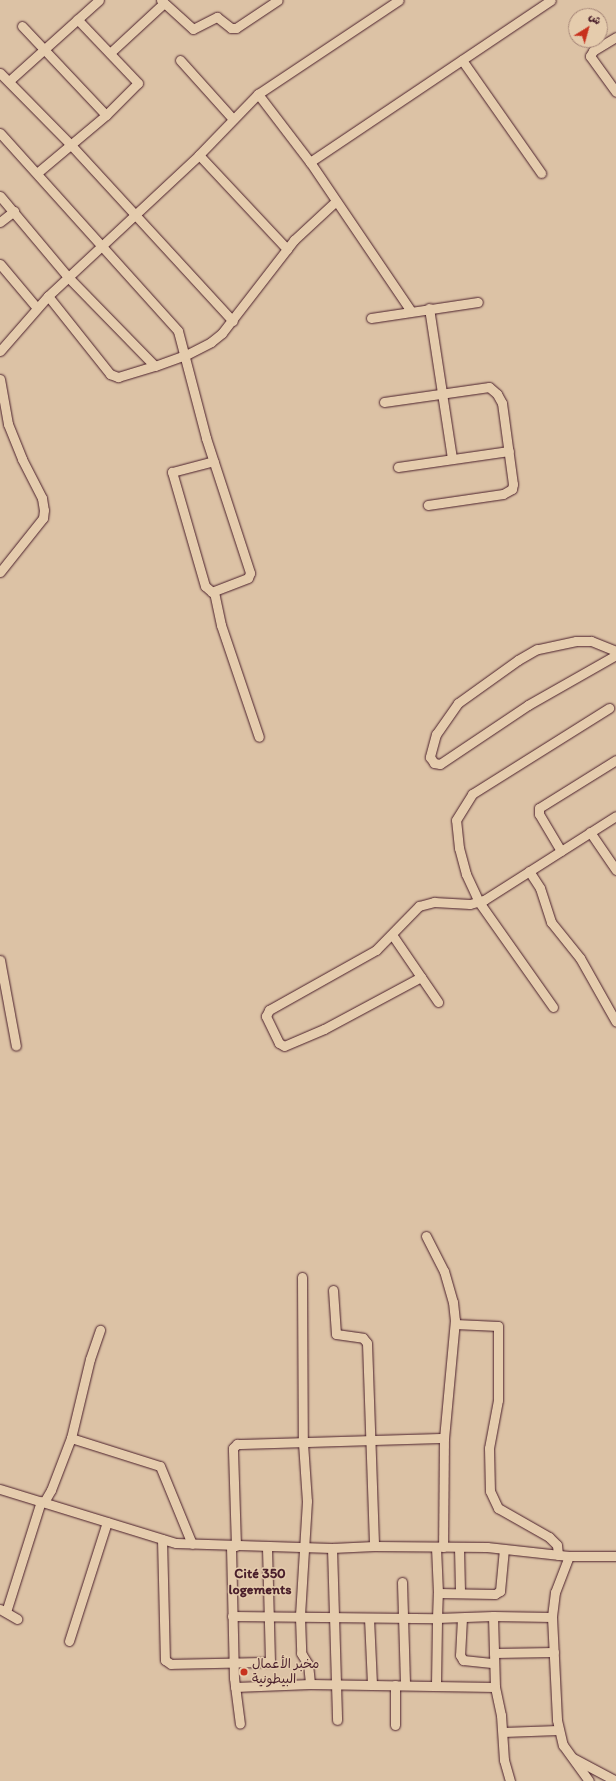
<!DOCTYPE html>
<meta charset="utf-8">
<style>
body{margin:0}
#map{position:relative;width:616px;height:1781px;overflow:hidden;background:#dcc2a5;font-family:Itim,"Playpen Sans Arabic",sans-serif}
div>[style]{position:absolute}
.roads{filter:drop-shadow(0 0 1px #4a1f2b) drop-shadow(0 0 1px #4a1f2b)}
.street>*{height:9px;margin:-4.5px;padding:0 4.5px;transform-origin:4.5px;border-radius:4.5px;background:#e5ccad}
.dots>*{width:11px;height:11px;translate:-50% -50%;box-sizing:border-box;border:2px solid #e5ccad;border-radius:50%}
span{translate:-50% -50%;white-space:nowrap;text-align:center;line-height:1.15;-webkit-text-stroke:3px #e5ccad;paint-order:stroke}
.poi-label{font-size:13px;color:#4a1f2b}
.left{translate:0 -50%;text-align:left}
.neighbourhood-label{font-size:14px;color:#4a1f2b;font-weight:700}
.north{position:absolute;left:568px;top:8px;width:40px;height:40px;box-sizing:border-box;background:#e5ccad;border:1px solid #a78779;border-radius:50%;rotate:37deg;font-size:11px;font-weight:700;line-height:16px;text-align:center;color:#4a1f2b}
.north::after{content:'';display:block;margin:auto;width:14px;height:18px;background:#c8321e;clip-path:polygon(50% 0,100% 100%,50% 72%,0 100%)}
</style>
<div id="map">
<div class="roads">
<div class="street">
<i style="left:161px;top:0;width:43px;rotate:42.2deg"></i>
<i style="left:193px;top:29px;width:27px;rotate:-27deg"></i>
<i style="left:217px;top:17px;width:18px;rotate:38deg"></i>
<i style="left:231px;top:28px;width:5px"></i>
<i style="left:236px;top:28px;width:50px;rotate:-33.7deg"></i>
<i style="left:22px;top:26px;width:122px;rotate:46.7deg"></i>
<i style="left:616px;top:37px;width:27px;rotate:149deg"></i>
<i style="left:593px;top:51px;width:6px;rotate:121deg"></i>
<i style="left:590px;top:56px;width:44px;rotate:54.2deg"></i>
<i style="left:111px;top:52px;width:72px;rotate:-42.8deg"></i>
<i style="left:180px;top:60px;width:79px;rotate:48.1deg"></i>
<i style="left:462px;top:60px;width:138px;rotate:55deg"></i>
<i style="left:0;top:73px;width:101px;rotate:45.4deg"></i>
<i style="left:71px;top:145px;width:239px;rotate:47.4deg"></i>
<i style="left:9px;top:81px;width:121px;rotate:-42deg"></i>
<i style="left:258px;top:94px;width:86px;rotate:52.6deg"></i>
<i style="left:310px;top:162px;width:180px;rotate:55.9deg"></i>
<i style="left:0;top:133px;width:266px;rotate:48deg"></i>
<i style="left:178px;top:331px;width:111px;rotate:75.3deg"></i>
<i style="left:206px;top:438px;width:142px;rotate:71.9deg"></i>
<i style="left:250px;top:573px;width:5px;rotate:112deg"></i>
<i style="left:248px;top:578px;width:39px;rotate:159deg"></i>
<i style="left:212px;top:592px;width:9px;rotate:-139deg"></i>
<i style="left:205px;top:586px;width:119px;rotate:-106.1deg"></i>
<i style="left:172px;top:472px;width:43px;rotate:-14.7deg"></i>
<i style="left:199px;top:155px;width:129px;rotate:46.9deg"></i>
<i style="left:310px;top:162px;width:290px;rotate:-33.9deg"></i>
<i style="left:37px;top:173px;width:90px;rotate:-40deg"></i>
<i style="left:106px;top:115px;width:45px;rotate:-45deg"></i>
<i style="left:138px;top:83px;width:88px;rotate:-133.6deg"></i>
<i style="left:0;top:196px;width:106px;rotate:50deg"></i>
<i style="left:68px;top:277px;width:124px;rotate:45.7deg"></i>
<i style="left:0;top:222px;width:18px;rotate:-38deg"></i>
<i style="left:0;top:264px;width:57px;rotate:49.9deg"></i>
<i style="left:48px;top:296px;width:100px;rotate:51.5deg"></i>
<i style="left:110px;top:374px;width:9px;rotate:21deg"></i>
<i style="left:118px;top:377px;width:39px;rotate:-17deg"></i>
<i style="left:155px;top:366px;width:33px;rotate:-20deg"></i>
<i style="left:186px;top:355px;width:28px;rotate:-27deg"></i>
<i style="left:211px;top:342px;width:14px;rotate:-39deg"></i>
<i style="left:222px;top:333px;width:118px;rotate:-52.3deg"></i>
<i style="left:294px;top:240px;width:57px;rotate:-42.9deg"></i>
<i style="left:429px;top:308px;width:152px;rotate:81.3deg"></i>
<i style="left:371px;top:318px;width:108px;rotate:-8.5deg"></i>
<i style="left:0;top:351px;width:73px;rotate:-48.9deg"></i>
<i style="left:48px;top:296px;width:207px;rotate:-43deg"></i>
<i style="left:199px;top:155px;width:85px;rotate:-46deg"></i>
<i style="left:258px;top:94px;width:169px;rotate:-33.7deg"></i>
<i style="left:0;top:379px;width:46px;rotate:79.9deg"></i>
<i style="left:8px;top:424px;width:38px;rotate:68deg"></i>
<i style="left:22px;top:459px;width:44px;rotate:62.9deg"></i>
<i style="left:42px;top:498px;width:12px;rotate:81deg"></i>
<i style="left:44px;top:510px;width:8px;rotate:97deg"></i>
<i style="left:43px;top:518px;width:69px;rotate:128.5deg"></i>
<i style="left:384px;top:402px;width:106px;rotate:-8.1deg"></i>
<i style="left:489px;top:387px;width:11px;rotate:41deg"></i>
<i style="left:497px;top:394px;width:10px;rotate:61deg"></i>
<i style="left:502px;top:403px;width:82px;rotate:82.3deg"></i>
<i style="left:513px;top:484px;width:5px;rotate:101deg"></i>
<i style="left:512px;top:489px;width:10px;rotate:151deg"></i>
<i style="left:503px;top:494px;width:76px;rotate:171.7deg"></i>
<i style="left:398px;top:467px;width:112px;rotate:-8.2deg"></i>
<i style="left:214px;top:592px;width:34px;rotate:78deg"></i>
<i style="left:221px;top:625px;width:118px;rotate:71.3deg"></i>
<i style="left:616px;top:651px;width:27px;rotate:-158deg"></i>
<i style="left:591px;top:641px;width:15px;rotate:180deg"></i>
<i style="left:576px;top:641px;width:40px;rotate:168deg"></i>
<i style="left:537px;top:649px;width:22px;rotate:150deg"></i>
<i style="left:518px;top:660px;width:74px;rotate:144.4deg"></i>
<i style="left:458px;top:703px;width:38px;rotate:125deg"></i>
<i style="left:436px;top:734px;width:24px;rotate:105deg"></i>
<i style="left:430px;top:757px;width:7px;rotate:56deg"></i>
<i style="left:434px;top:763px;width:6px;rotate:9deg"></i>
<i style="left:440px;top:764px;width:106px;rotate:-33.8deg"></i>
<i style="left:528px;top:705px;width:101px;rotate:-29.6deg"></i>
<i style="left:590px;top:832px;width:46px;rotate:55.6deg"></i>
<i style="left:561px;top:851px;width:43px;rotate:-120.7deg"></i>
<i style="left:539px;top:814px;width:6px;rotate:-90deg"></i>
<i style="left:539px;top:808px;width:91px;rotate:-31.9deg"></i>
<i style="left:529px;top:871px;width:20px;rotate:57deg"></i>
<i style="left:540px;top:888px;width:36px;rotate:72deg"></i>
<i style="left:551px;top:922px;width:46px;rotate:51.1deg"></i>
<i style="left:580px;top:958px;width:73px;rotate:60.6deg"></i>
<i style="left:393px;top:936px;width:80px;rotate:55.7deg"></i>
<i style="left:0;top:960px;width:87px;rotate:79.5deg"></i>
<i style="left:421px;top:977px;width:110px;rotate:151.8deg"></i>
<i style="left:324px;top:1029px;width:43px;rotate:157deg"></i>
<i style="left:284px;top:1046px;width:6px;rotate:-149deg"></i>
<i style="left:279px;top:1043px;width:30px;rotate:-116deg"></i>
<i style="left:266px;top:1016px;width:7px;rotate:-63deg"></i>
<i style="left:269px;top:1010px;width:123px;rotate:-29.3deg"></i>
<i style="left:376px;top:950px;width:62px;rotate:-45.7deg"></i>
<i style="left:419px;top:906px;width:16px;rotate:-15deg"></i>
<i style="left:434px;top:902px;width:36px;rotate:3deg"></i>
<i style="left:470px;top:904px;width:15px;rotate:-16deg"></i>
<i style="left:484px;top:900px;width:156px;rotate:-32.5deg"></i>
<i style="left:553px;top:1007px;width:128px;rotate:-125.2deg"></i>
<i style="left:479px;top:902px;width:31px;rotate:-115deg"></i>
<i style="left:466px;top:874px;width:27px;rotate:-105deg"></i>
<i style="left:459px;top:848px;width:28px;rotate:-96deg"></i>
<i style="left:456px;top:820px;width:31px;rotate:-58deg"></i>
<i style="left:472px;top:794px;width:162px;rotate:-32.1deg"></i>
<i style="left:426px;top:1236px;width:39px;rotate:63deg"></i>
<i style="left:444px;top:1271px;width:32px;rotate:74deg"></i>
<i style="left:453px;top:1302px;width:18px;rotate:84deg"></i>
<i style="left:455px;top:1320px;width:119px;rotate:95.3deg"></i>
<i style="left:444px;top:1438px;width:109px;rotate:90.5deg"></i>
<i style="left:302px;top:1277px;width:166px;rotate:89.7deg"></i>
<i style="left:303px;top:1443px;width:58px;rotate:86.1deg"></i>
<i style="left:307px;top:1501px;width:116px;rotate:93.5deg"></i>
<i style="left:300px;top:1617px;width:36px;rotate:88deg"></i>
<i style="left:301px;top:1653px;width:13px;rotate:58deg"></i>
<i style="left:308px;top:1664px;width:20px;rotate:84deg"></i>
<i style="left:333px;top:1290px;width:44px;rotate:86.1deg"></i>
<i style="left:336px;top:1334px;width:27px;rotate:8deg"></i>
<i style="left:363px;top:1338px;width:6px;rotate:51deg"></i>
<i style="left:367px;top:1343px;width:203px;rotate:88deg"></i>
<i style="left:455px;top:1324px;width:43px;rotate:2.7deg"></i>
<i style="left:498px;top:1326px;width:74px;rotate:90deg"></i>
<i style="left:498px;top:1400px;width:49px;rotate:100.6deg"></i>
<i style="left:489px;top:1448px;width:43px;rotate:88.7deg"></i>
<i style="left:490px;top:1491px;width:19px;rotate:65deg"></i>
<i style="left:498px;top:1508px;width:59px;rotate:29.6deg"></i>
<i style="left:549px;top:1537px;width:11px;rotate:45deg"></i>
<i style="left:557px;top:1545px;width:10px;rotate:84deg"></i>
<i style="left:71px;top:1438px;width:93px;rotate:17.5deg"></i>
<i style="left:160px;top:1466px;width:84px;rotate:67.7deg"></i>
<i style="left:0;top:1489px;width:184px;rotate:17.1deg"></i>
<i style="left:176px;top:1543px;width:156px;rotate:1.8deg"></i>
<i style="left:332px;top:1548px;width:42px;rotate:-2.7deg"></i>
<i style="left:374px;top:1546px;width:113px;rotate:0.5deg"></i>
<i style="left:487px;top:1547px;width:82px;rotate:6.3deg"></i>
<i style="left:569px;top:1556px;width:47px"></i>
<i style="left:44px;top:1502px;width:14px;rotate:-60deg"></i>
<i style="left:51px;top:1490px;width:56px;rotate:-69deg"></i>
<i style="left:71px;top:1438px;width:81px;rotate:-76.5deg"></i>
<i style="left:90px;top:1359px;width:31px;rotate:-71deg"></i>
<i style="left:162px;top:1539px;width:121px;rotate:88.6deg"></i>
<i style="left:165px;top:1660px;width:7px;rotate:34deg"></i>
<i style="left:171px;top:1664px;width:99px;rotate:-1.2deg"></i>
<i style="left:270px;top:1662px;width:116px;rotate:-91.5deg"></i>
<i style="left:231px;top:1546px;width:132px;rotate:88.7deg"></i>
<i style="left:234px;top:1678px;width:46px;rotate:82.6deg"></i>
<i style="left:236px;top:1546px;width:98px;rotate:-91.8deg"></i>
<i style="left:233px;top:1448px;width:6px;rotate:-45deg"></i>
<i style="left:237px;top:1444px;width:207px;rotate:-1.7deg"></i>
<i style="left:436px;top:1547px;width:46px;rotate:87.5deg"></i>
<i style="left:459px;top:1547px;width:45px;rotate:88.7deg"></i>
<i style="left:332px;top:1548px;width:172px;rotate:88.3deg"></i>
<i style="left:569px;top:1556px;width:39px;rotate:111deg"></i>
<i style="left:555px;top:1592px;width:25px;rotate:97deg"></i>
<i style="left:552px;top:1617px;width:103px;rotate:87.2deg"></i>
<i style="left:557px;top:1720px;width:26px;rotate:77deg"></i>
<i style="left:563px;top:1745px;width:44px;rotate:54.2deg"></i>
<i style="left:402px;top:1582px;width:103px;rotate:88.3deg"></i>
<i style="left:0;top:1609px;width:20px;rotate:30deg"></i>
<i style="left:6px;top:1612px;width:116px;rotate:-72.5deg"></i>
<i style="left:232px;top:1616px;width:205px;rotate:0.6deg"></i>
<i style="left:437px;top:1618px;width:25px;rotate:-88deg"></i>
<i style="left:438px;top:1593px;width:57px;rotate:1deg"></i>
<i style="left:495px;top:1594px;width:6px;rotate:-31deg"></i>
<i style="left:500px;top:1591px;width:42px;rotate:-84.6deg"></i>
<i style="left:493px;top:1616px;width:71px;rotate:88.4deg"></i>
<i style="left:369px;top:1618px;width:67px;rotate:87.4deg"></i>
<i style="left:462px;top:1618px;width:37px;rotate:93deg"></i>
<i style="left:460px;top:1655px;width:6px;rotate:59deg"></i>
<i style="left:463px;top:1660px;width:31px;rotate:6deg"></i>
<i style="left:69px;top:1641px;width:125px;rotate:-72.3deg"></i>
<i style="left:494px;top:1653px;width:60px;rotate:-1deg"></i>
<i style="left:395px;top:1685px;width:40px;rotate:90deg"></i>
<i style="left:436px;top:1685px;width:67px;rotate:-89.1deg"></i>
<i style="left:437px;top:1618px;width:56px;rotate:-2deg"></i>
<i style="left:493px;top:1616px;width:59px;rotate:1deg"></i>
<i style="left:235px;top:1687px;width:75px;rotate:-2.3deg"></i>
<i style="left:310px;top:1684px;width:185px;rotate:0.9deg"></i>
<i style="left:495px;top:1687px;width:29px;rotate:78deg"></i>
<i style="left:501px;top:1715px;width:45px;rotate:86.2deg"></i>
<i style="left:504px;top:1760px;width:22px;rotate:74deg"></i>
<i style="left:503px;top:1732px;width:55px;rotate:-2.1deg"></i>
<i style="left:573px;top:1758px;width:49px;rotate:28.1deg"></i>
</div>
</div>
<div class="dots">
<i style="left:244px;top:1672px;background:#c8321e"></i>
</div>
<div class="poi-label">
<span class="left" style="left:252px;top:1672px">مخبر الأعمال<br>البيطونية</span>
</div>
<div class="neighbourhood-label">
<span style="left:260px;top:1582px">Cité 350<br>logements</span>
</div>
<div class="north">ش</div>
</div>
